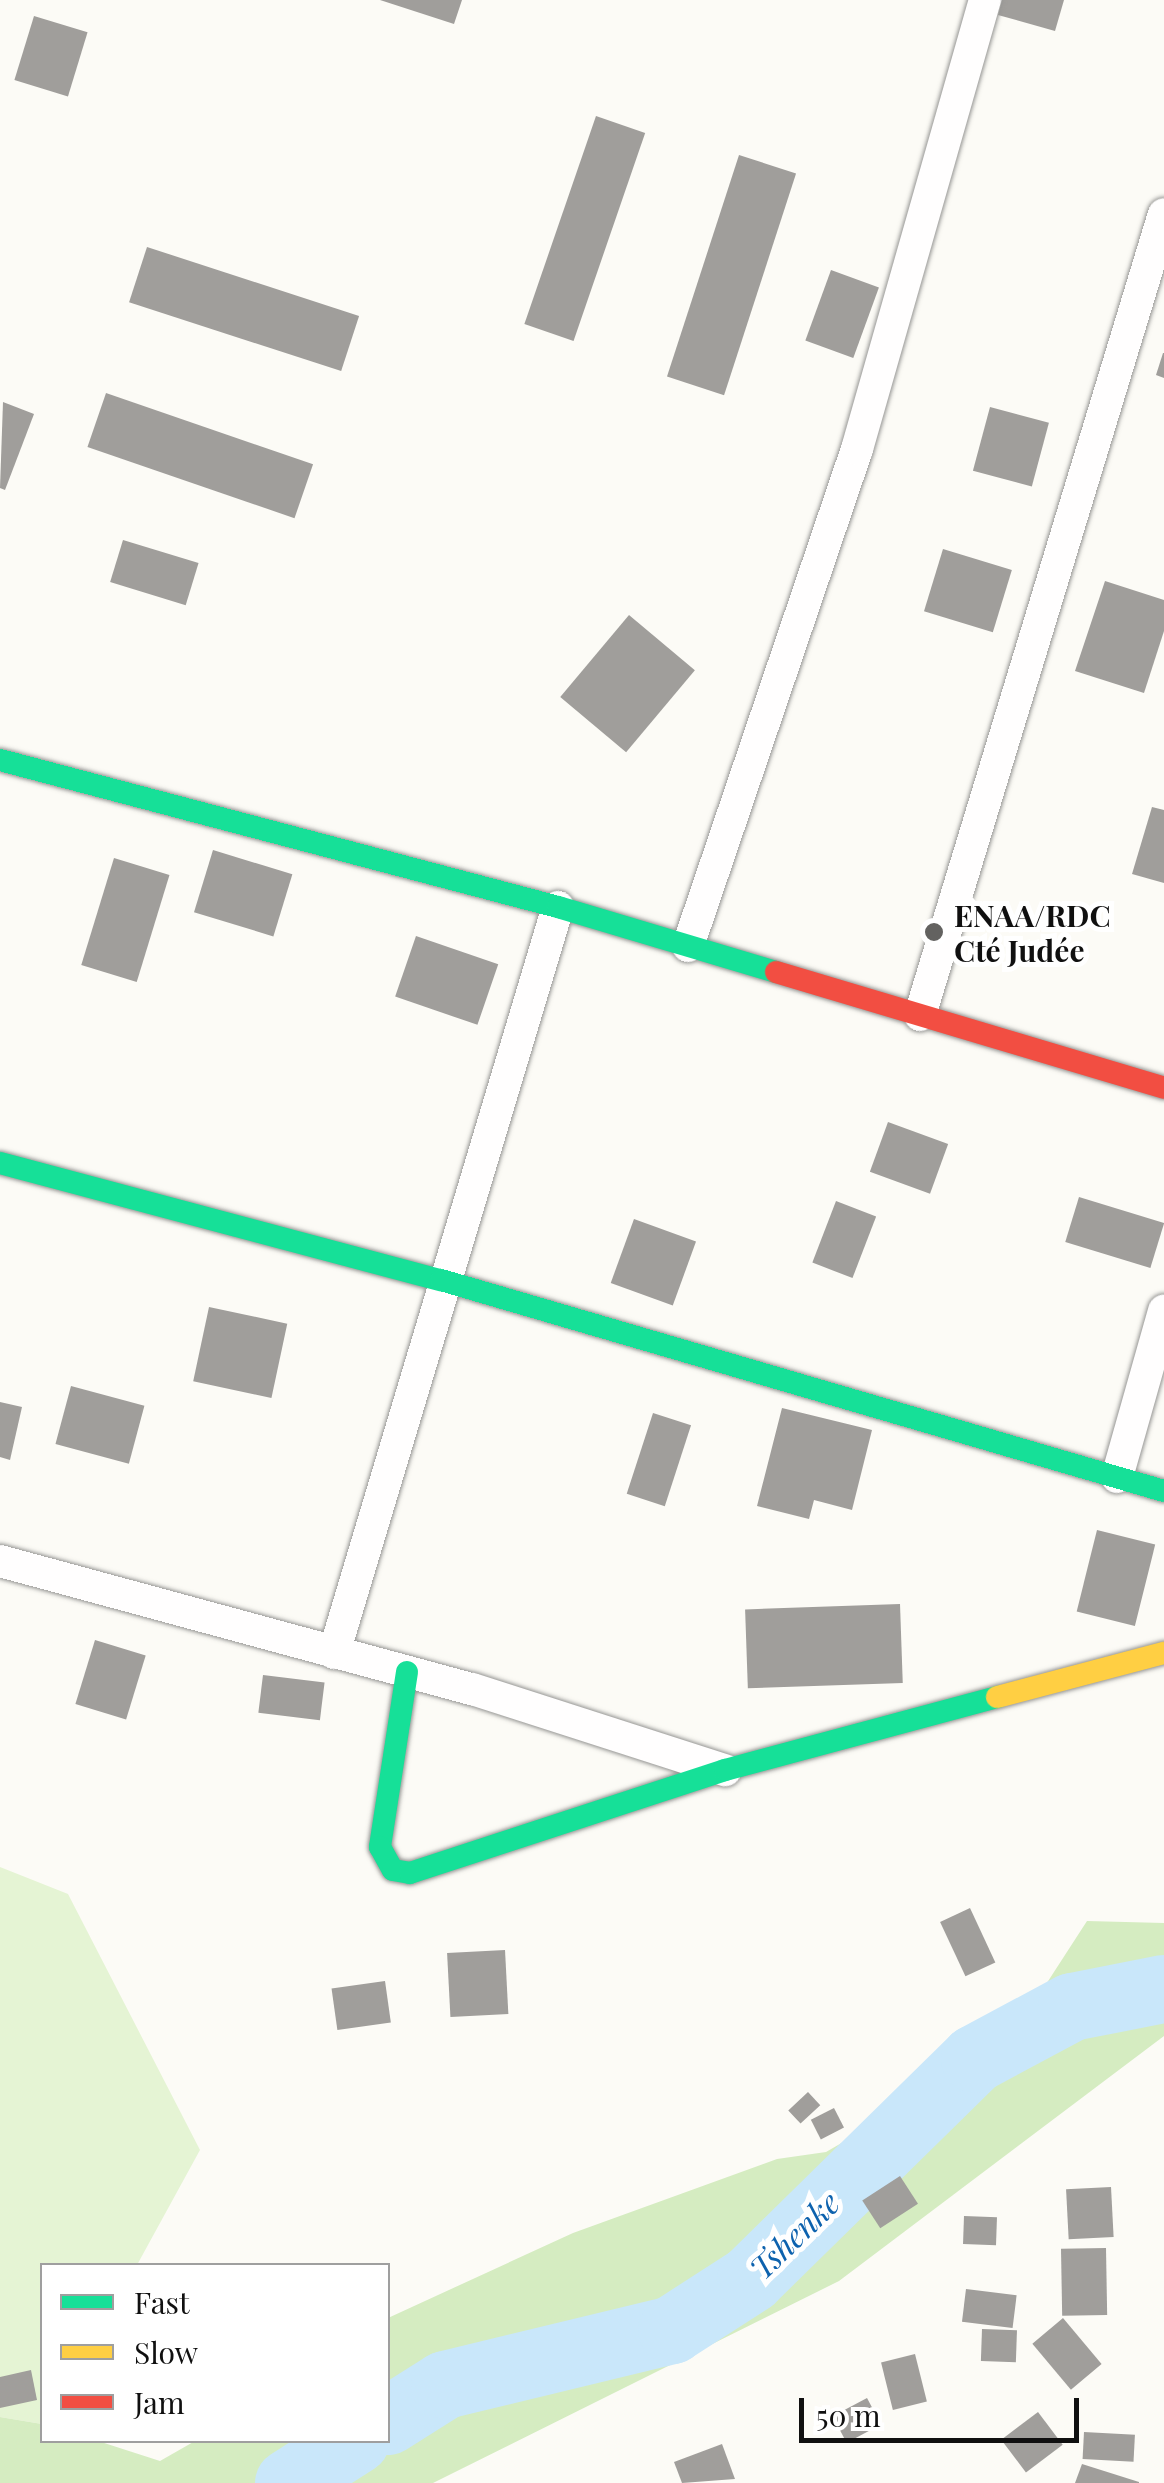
<!DOCTYPE html>
<meta charset="utf-8">
<style>
body{margin:0}
#map{position:relative;width:1164px;height:2483px;overflow:hidden;background:#fcfbf6;font-family:"Playfair Display",serif}
div>[style]{position:absolute}
.green>*{inset:0;background:#e5f4d4}
.forest>*{inset:0;background:#d5ecc1}
.river>*{height:68px;margin:-34px;padding:0 34px;transform-origin:34px;border-radius:34px;background:#c9e7fa}
.building>*{inset:0;background:#a09e9b;transform-origin:0 0}
.roads{filter:drop-shadow(0 0 2px #969694) drop-shadow(0 0 2px #969694)}
.street>*{height:32px;margin:-16px;padding:0 16px;transform-origin:16px;border-radius:16px;background:#fffefe}
.fast>*{height:22px;margin:-11px;padding:0 11px;transform-origin:11px;border-radius:11px;background:#16e098}
.slow>*{height:22px;margin:-11px;padding:0 11px;transform-origin:11px;border-radius:11px;background:#ffcf43}
.jam>*{height:22px;margin:-11px;padding:0 11px;transform-origin:11px;border-radius:11px;background:#f24e42}
.dots>*{width:28px;height:28px;translate:-50% -50%;box-sizing:border-box;border:5px solid #fff;border-radius:50%}
span{translate:-50% -50%;white-space:nowrap;text-align:center;line-height:1.15;-webkit-text-stroke:10px #fff;paint-order:stroke}
.poi-label{font-size:30px;color:#101010;font-weight:700}
.left{translate:0 -50%;text-align:left}
.water-label{font-size:32px;color:#0d62ae;font-style:italic}
.legend{position:absolute;left:40px;top:2263px;width:350px;height:180px;box-sizing:border-box;background:#fff;border:2px solid #9f9f9f;margin:0;padding:12px 18px;list-style:none;font-size:30px;color:#101010}
.legend li{display:flex;align-items:center;gap:20px;height:50px}
.legend b{width:50px;border:2px solid #9f9f9f}
.scale{position:absolute;left:799px;top:2398px;width:280px;height:45px;box-sizing:border-box;border:5px solid #101010;border-top:0;padding-left:12px;font-size:30px;line-height:35px;white-space:nowrap;color:#101010;-webkit-text-stroke:8px #fff;paint-order:stroke}
</style>
<div id="map">
<div class="green">
<i style="clip-path:polygon(0 1867px,68px 1894px,200px 2150px,137px 2265px,42px 2266px,42px 2424px,0 2417px)"></i>
</div>
<div class="forest">
<i style="clip-path:polygon(1087px 1921px,1164px 1923px,1164px 2036px,839px 2281px,433px 2483px,0 2483px,0 2417px,42px 2424px,42px 2440px,98px 2441px,160px 2461px,195px 2441px,388px 2440px,388px 2318px,573px 2233px,777px 2159px,826px 2152px,869px 2127px,1030px 2009px)"></i>
</div>
<div class="river">
<i style="left:388px;top:2421px;width:67px;rotate:-32.3deg"></i>
<i style="left:445px;top:2385px;width:234px;rotate:-13.6deg"></i>
<i style="left:672px;top:2330px;width:94px;rotate:-32.8deg"></i>
<i style="left:751px;top:2279px;width:314px;rotate:-44.5deg"></i>
<i style="left:975px;top:2059px;width:110px;rotate:-28.2deg"></i>
<i style="left:1072px;top:2007px;width:94px;rotate:-11.1deg"></i>
<i style="left:289px;top:2483px;width:80px;rotate:-32.7deg"></i>
</div>
<div class="building">
<i style="clip-path:polygon(380px 0,462px 0,454px 24px)"></i>
<i style="clip-path:polygon(1002px 0,1064px 0,1055px 31px,998px 15px)"></i>
<i style="left:34px;top:16px;width:56px;height:67px;rotate:17deg"></i>
<i style="left:596px;top:116px;width:52px;height:220px;rotate:19deg"></i>
<i style="left:739px;top:155px;width:60px;height:233px;rotate:18deg"></i>
<i style="left:147px;top:247px;width:223px;height:58px;rotate:18deg"></i>
<i style="left:831px;top:270px;width:51px;height:75px;rotate:20deg"></i>
<i style="clip-path:polygon(1163px 353px,1164px 353px,1164px 378px,1156px 375px)"></i>
<i style="left:106px;top:393px;width:219px;height:57px;rotate:19deg"></i>
<i style="clip-path:polygon(3px 402px,34px 414px,5px 490px,0 488px)"></i>
<i style="left:990px;top:407px;width:61px;height:66px;rotate:15deg"></i>
<i style="left:123px;top:540px;width:79px;height:44px;rotate:17deg"></i>
<i style="left:943px;top:549px;width:72px;height:65px;rotate:17deg"></i>
<i style="clip-path:polygon(1105px 581px,1164px 600px,1164px 631px,1144px 693px,1075px 671px)"></i>
<i style="left:629px;top:615px;width:86px;height:107px;rotate:40deg"></i>
<i style="clip-path:polygon(1152px 807px,1164px 810px,1164px 883px,1132px 874px)"></i>
<i style="left:213px;top:850px;width:83px;height:65px;rotate:17deg"></i>
<i style="left:114px;top:858px;width:58px;height:112px;rotate:17deg"></i>
<i style="left:416px;top:936px;width:87px;height:64px;rotate:19deg"></i>
<i style="left:888px;top:1122px;width:64px;height:53px;rotate:20deg"></i>
<i style="left:1079px;top:1197px;width:89px;height:47px;rotate:17deg"></i>
<i style="left:836px;top:1201px;width:43px;height:66px;rotate:21deg"></i>
<i style="left:634px;top:1219px;width:66px;height:68px;rotate:20deg"></i>
<i style="left:209px;top:1307px;width:80px;height:76px;rotate:12deg"></i>
<i style="left:71px;top:1386px;width:76px;height:60px;rotate:15deg"></i>
<i style="clip-path:polygon(0 1402px,22px 1407px,10px 1460px,0 1457px)"></i>
<i style="clip-path:polygon(782px 1408px,872px 1430px,852px 1510px,814px 1500px,809px 1519px,757px 1506px)"></i>
<i style="left:653px;top:1413px;width:40px;height:85px;rotate:18deg"></i>
<i style="left:1097px;top:1530px;width:60px;height:84px;rotate:14deg"></i>
<i style="left:900px;top:1604px;width:79px;height:155px;rotate:88deg"></i>
<i style="left:95px;top:1640px;width:53px;height:67px;rotate:17deg"></i>
<i style="left:263px;top:1675px;width:62px;height:38px;rotate:7deg"></i>
<i style="left:970px;top:1908px;width:60px;height:33px;rotate:65deg"></i>
<i style="left:505px;top:1950px;width:64px;height:58px;rotate:87deg"></i>
<i style="left:385px;top:1981px;width:42px;height:54px;rotate:82deg"></i>
<i style="left:808px;top:2092px;width:18px;height:27px;rotate:47deg"></i>
<i style="left:834px;top:2108px;width:22px;height:26px;rotate:63deg"></i>
<i style="left:900px;top:2176px;width:33px;height:45px;rotate:57deg"></i>
<i style="left:1111px;top:2187px;width:50px;height:45px;rotate:87deg"></i>
<i style="left:964px;top:2216px;width:33px;height:28px;rotate:2deg"></i>
<i style="left:1106px;top:2248px;width:67px;height:45px;rotate:89deg"></i>
<i style="left:966px;top:2289px;width:51px;height:33px;rotate:7deg"></i>
<i style="left:1063px;top:2318px;width:60px;height:40px;rotate:50deg"></i>
<i style="left:982px;top:2329px;width:35px;height:32px;rotate:2deg"></i>
<i style="left:915px;top:2354px;width:49px;height:35px;rotate:76deg"></i>
<i style="clip-path:polygon(31px 2370px,37px 2400px,0 2408px,0 2377px)"></i>
<i style="left:867px;top:2398px;width:30px;height:39px;rotate:62deg"></i>
<i style="left:1038px;top:2412px;width:41px;height:46px;rotate:53deg"></i>
<i style="left:1084px;top:2432px;width:51px;height:27px;rotate:3deg"></i>
<i style="clip-path:polygon(722px 2444px,735px 2479px,682px 2483px,674px 2462px)"></i>
<i style="clip-path:polygon(1082px 2464px,1139px 2482px,1139px 2483px,1075px 2483px)"></i>
</div>
<div class="roads">
<div class="street">
<i style="left:688px;top:946px;width:525px;rotate:-71.22deg"></i>
<i style="left:857px;top:449px;width:467px;rotate:-74.1deg"></i>
<i style="left:920px;top:1015px;width:837px;rotate:-73.06deg"></i>
<i style="left:1117px;top:1477px;width:173px;rotate:-74.2deg"></i>
<i style="left:0;top:1561px;width:489px;rotate:15.2deg"></i>
<i style="left:472px;top:1689px;width:266px;rotate:17.8deg"></i>
<i style="left:334px;top:1653px;width:779px;rotate:-73.29deg"></i>
</div>
<div class="fast">
<i style="left:0;top:760px;width:577px;rotate:14.76deg"></i>
<i style="left:558px;top:907px;width:227px;rotate:16.6deg"></i>
<i style="left:0;top:1163px;width:456px;rotate:14.9deg"></i>
<i style="left:441px;top:1280px;width:753px;rotate:16.27deg"></i>
<i style="left:407px;top:1672px;width:177px;rotate:98.8deg"></i>
<i style="left:380px;top:1847px;width:26px;rotate:61deg"></i>
<i style="left:393px;top:1870px;width:17px;rotate:10deg"></i>
<i style="left:410px;top:1873px;width:331px;rotate:-18.1deg"></i>
<i style="left:725px;top:1770px;width:282px;rotate:-15deg"></i>
</div>
<div class="slow">
<i style="left:997px;top:1697px;width:173px;rotate:-14.8deg"></i>
</div>
<div class="jam">
<i style="left:776px;top:972px;width:405px;rotate:16.6deg"></i>
</div>
</div>
<div class="dots">
<i style="left:934px;top:932px;background:#636260"></i>
</div>
<div class="poi-label">
<span class="left" style="left:954px;top:932px">ENAA/RDC<br>Cté Judée</span>
</div>
<div class="water-label">
<span style="left:794px;top:2235px;rotate:-44deg">Tshenke</span>
</div>
<ul class="legend">
<li><b style="height:12px;background:#16e098"></b>Fast</li>
<li><b style="height:12px;background:#ffcf43"></b>Slow</li>
<li><b style="height:12px;background:#f24e42"></b>Jam</li>
</ul>
<div class="scale">50 m</div>
</div>
